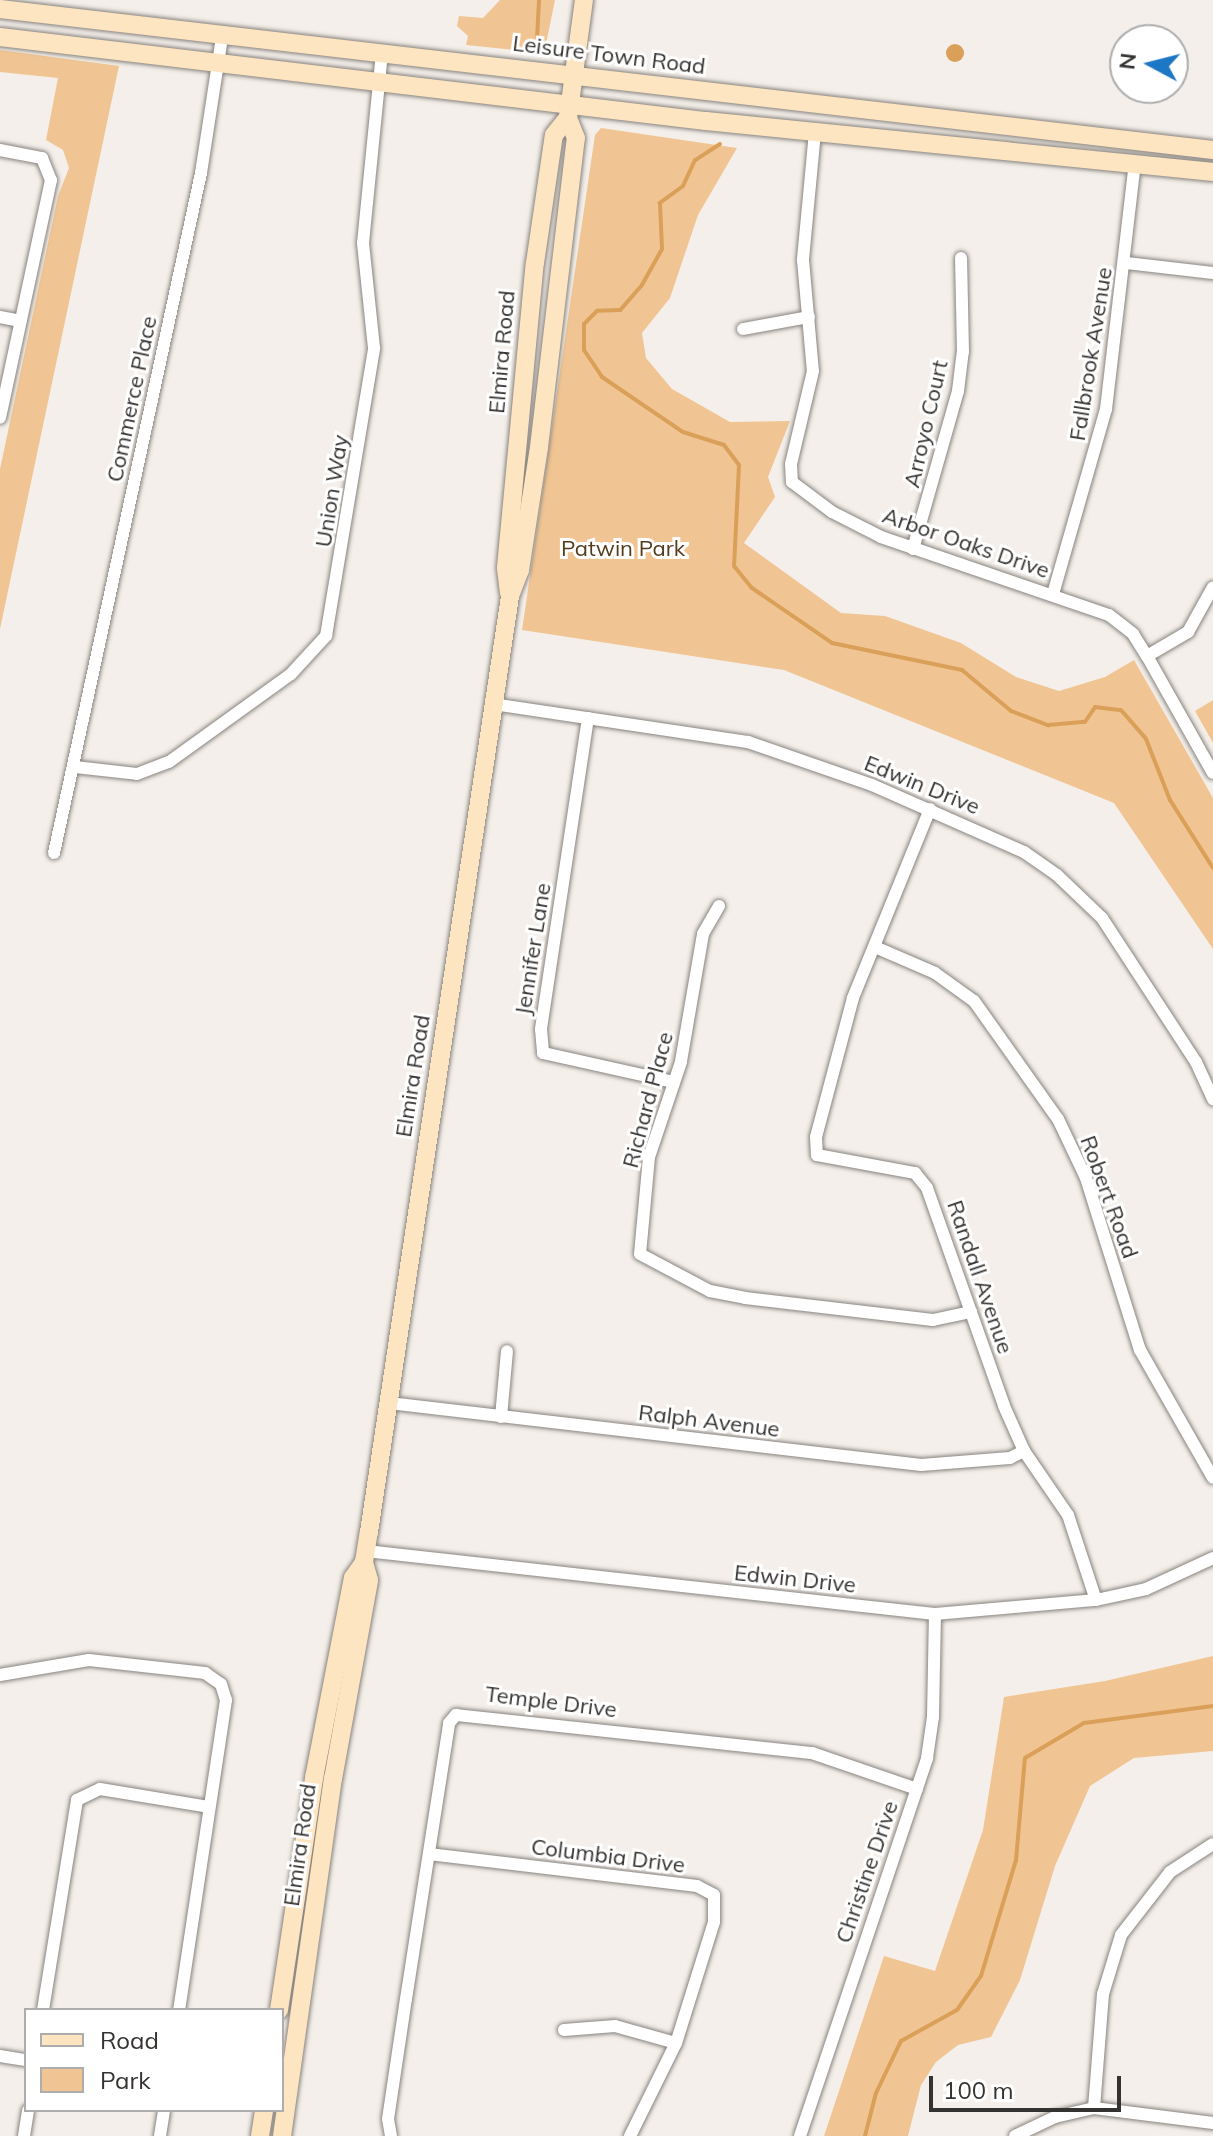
<!DOCTYPE html>
<style>
body{margin:0}
#map{position:relative;width:1213px;height:2136px;overflow:hidden;background:#f4efea;font-family:Mulish,sans-serif}
div>[style]{position:absolute}
.green>*{inset:0;background:#f1c593}
.water>*{inset:0;background:#da9f58}
.round{border-radius:50%}
.stream>*{height:4px;margin:-2px;padding:0 2px;transform-origin:2px;border-radius:2px;background:#da9f58}
.roads{filter:drop-shadow(0 0 2px #88837e) drop-shadow(0 0 2px #88837e)}
.street>*{height:12px;margin:-6px;padding:0 6px;transform-origin:6px;border-radius:6px;background:#fff}
.secondary>*{height:18px;margin:-9px;padding:0 9px;transform-origin:9px;border-radius:9px;background:#fee5c2}
span{translate:-50% -50%;white-space:nowrap;text-align:center;line-height:1.15;-webkit-text-stroke:6px #fff;paint-order:stroke}
.street-label{font-size:22px;color:#353331}
.park-label{font-size:22px;color:#543b1c}
.legend{position:absolute;left:24px;top:2008px;width:260px;height:104px;box-sizing:border-box;background:#fff;border:2px solid #aeadad;margin:0;padding:10px 14px;list-style:none;font-size:24px;color:#353331}
.legend li{display:flex;align-items:center;gap:16px;height:40px}
.legend b{width:40px;border:2px solid #aeadad}
.north{position:absolute;left:1109px;top:24px;width:80px;height:80px;box-sizing:border-box;background:#fff;border:2px solid #aeadad;border-radius:50%;rotate:277deg;font-size:22px;font-weight:700;line-height:32px;text-align:center;color:#353331}
.north::after{content:'';display:block;margin:auto;width:28px;height:36px;background:#1d77c4;clip-path:polygon(50% 0,100% 100%,50% 72%,0 100%)}
.scale{position:absolute;left:929px;top:2076px;width:192px;height:36px;box-sizing:border-box;border:4px solid #353331;border-top:0;padding-left:10px;font-size:24px;line-height:28px;white-space:nowrap;color:#353331;-webkit-text-stroke:6px #fff;paint-order:stroke}
</style>
<div id="map">
<div class="green">
<i style="clip-path:polygon(500px 0,555px 0,546px 44px,525px 51px,466px 45px,468px 36px,457px 26px,459px 16px,483px 18px)"></i>
<i style="clip-path:polygon(0 50px,119px 66px,0 629px,0 469px,58px 196px,69px 168px,63px 150px,46px 140px,58px 78px,0 72px)"></i>
<i style="clip-path:polygon(601px 128px,737px 148px,698px 215px,670px 298px,642px 333px,646px 358px,672px 389px,730px 422px,790px 421px,768px 477px,775px 497px,744px 543px,841px 613px,885px 616px,961px 643px,1016px 677px,1059px 691px,1105px 677px,1134px 660px,1213px 798px,1213px 949px,1114px 803px,784px 670px,522px 630px,595px 135px)"></i>
<i style="clip-path:polygon(1213px 700px,1213px 743px,1195px 711px)"></i>
<i style="clip-path:polygon(1213px 1656px,1213px 1751px,1134px 1758px,1090px 1786px,1055px 1866px,1020px 1980px,991px 2037px,958px 2045px,936px 2062px,921px 2085px,908px 2136px,824px 2136px,884px 1956px,935px 1971px,983px 1830px,1004px 1697px,1105px 1681px)"></i>
</div>
<div class="water">
<i class="round" style="left:946px;top:44px;width:18px;height:18px"></i>
</div>
<div class="stream">
<i style="left:537px;top:39px;width:39px;rotate:-87deg"></i>
<i style="left:720px;top:144px;width:30px;rotate:147deg"></i>
<i style="left:695px;top:160px;width:29px;rotate:115deg"></i>
<i style="left:683px;top:186px;width:29px;rotate:144deg"></i>
<i style="left:660px;top:203px;width:46px;rotate:87.5deg"></i>
<i style="left:662px;top:249px;width:41px;rotate:119.1deg"></i>
<i style="left:642px;top:285px;width:33px;rotate:131deg"></i>
<i style="left:620px;top:310px;width:23px;rotate:178deg"></i>
<i style="left:597px;top:311px;width:18px;rotate:135deg"></i>
<i style="left:584px;top:324px;width:26px;rotate:90deg"></i>
<i style="left:584px;top:350px;width:32px;rotate:56deg"></i>
<i style="left:602px;top:377px;width:98px;rotate:34.2deg"></i>
<i style="left:683px;top:432px;width:43px;rotate:17.6deg"></i>
<i style="left:724px;top:445px;width:25px;rotate:53deg"></i>
<i style="left:739px;top:465px;width:101px;rotate:92.8deg"></i>
<i style="left:734px;top:566px;width:28px;rotate:51deg"></i>
<i style="left:752px;top:588px;width:97px;rotate:34.5deg"></i>
<i style="left:832px;top:643px;width:133px;rotate:11.7deg"></i>
<i style="left:962px;top:670px;width:64px;rotate:39.9deg"></i>
<i style="left:1011px;top:711px;width:40px;rotate:21deg"></i>
<i style="left:1048px;top:725px;width:37px;rotate:-5deg"></i>
<i style="left:1085px;top:722px;width:18px;rotate:-56deg"></i>
<i style="left:1095px;top:707px;width:26px;rotate:7deg"></i>
<i style="left:1121px;top:710px;width:38px;rotate:49deg"></i>
<i style="left:1146px;top:739px;width:66px;rotate:68.5deg"></i>
<i style="left:1170px;top:800px;width:80px;rotate:57.7deg"></i>
<i style="left:865px;top:2136px;width:44px;rotate:-75.7deg"></i>
<i style="left:876px;top:2093px;width:58px;rotate:-64.3deg"></i>
<i style="left:901px;top:2041px;width:64px;rotate:-29deg"></i>
<i style="left:957px;top:2010px;width:42px;rotate:-54.8deg"></i>
<i style="left:981px;top:1976px;width:121px;rotate:-73.2deg"></i>
<i style="left:1016px;top:1860px;width:102px;rotate:-85deg"></i>
<i style="left:1025px;top:1758px;width:69px;rotate:-30.7deg"></i>
<i style="left:1084px;top:1723px;width:130px;rotate:-7.5deg"></i>
</div>
<div class="roads">
<div class="street">
<i style="left:815px;top:132px;width:129px;rotate:95.4deg"></i>
<i style="left:803px;top:260px;width:111px;rotate:84.9deg"></i>
<i style="left:813px;top:371px;width:96px;rotate:103.3deg"></i>
<i style="left:791px;top:464px;width:18px;rotate:87deg"></i>
<i style="left:792px;top:482px;width:50px;rotate:36.9deg"></i>
<i style="left:832px;top:512px;width:55px;rotate:27deg"></i>
<i style="left:881px;top:537px;width:241px;rotate:18.9deg"></i>
<i style="left:1109px;top:615px;width:31px;rotate:38deg"></i>
<i style="left:1133px;top:634px;width:26px;rotate:58deg"></i>
<i style="left:1147px;top:656px;width:134px;rotate:60.6deg"></i>
<i style="left:0;top:150px;width:43px;rotate:10.8deg"></i>
<i style="left:42px;top:158px;width:24px;rotate:68deg"></i>
<i style="left:51px;top:180px;width:243px;rotate:102.1deg"></i>
<i style="left:1126px;top:263px;width:88px;rotate:6.6deg"></i>
<i style="left:0;top:317px;width:21px;rotate:11deg"></i>
<i style="left:743px;top:329px;width:67px;rotate:-10.3deg"></i>
<i style="left:913px;top:549px;width:164px;rotate:-74.1deg"></i>
<i style="left:958px;top:391px;width:39px;rotate:-83deg"></i>
<i style="left:963px;top:352px;width:94px;rotate:-91.2deg"></i>
<i style="left:1053px;top:594px;width:192px;rotate:-74deg"></i>
<i style="left:1106px;top:409px;width:249px;rotate:-83.3deg"></i>
<i style="left:1147px;top:656px;width:48px;rotate:-30.3deg"></i>
<i style="left:1188px;top:632px;width:51px;rotate:-60.9deg"></i>
<i style="left:493px;top:704px;width:258px;rotate:8.5deg"></i>
<i style="left:748px;top:742px;width:131px;rotate:19.1deg"></i>
<i style="left:872px;top:785px;width:166px;rotate:23.8deg"></i>
<i style="left:1024px;top:852px;width:40px;rotate:34.9deg"></i>
<i style="left:1057px;top:875px;width:62px;rotate:43.7deg"></i>
<i style="left:1102px;top:918px;width:172px;rotate:56.9deg"></i>
<i style="left:1196px;top:1062px;width:41px;rotate:65.3deg"></i>
<i style="left:588px;top:718px;width:315px;rotate:98.6deg"></i>
<i style="left:541px;top:1029px;width:24px;rotate:85deg"></i>
<i style="left:543px;top:1053px;width:134px;rotate:12.5deg"></i>
<i style="left:75px;top:767px;width:62px;rotate:6.4deg"></i>
<i style="left:137px;top:774px;width:34px;rotate:-21deg"></i>
<i style="left:169px;top:762px;width:150px;rotate:-35.8deg"></i>
<i style="left:291px;top:674px;width:52px;rotate:-47.4deg"></i>
<i style="left:326px;top:636px;width:292px;rotate:-80.5deg"></i>
<i style="left:374px;top:348px;width:106px;rotate:-96deg"></i>
<i style="left:363px;top:243px;width:190px;rotate:-84.3deg"></i>
<i style="left:930px;top:809px;width:204px;rotate:112.2deg"></i>
<i style="left:853px;top:998px;width:144px;rotate:104.9deg"></i>
<i style="left:816px;top:1137px;width:18px;rotate:87deg"></i>
<i style="left:817px;top:1155px;width:100px;rotate:10.4deg"></i>
<i style="left:915px;top:1173px;width:19px;rotate:51deg"></i>
<i style="left:927px;top:1188px;width:231px;rotate:70.5deg"></i>
<i style="left:1004px;top:1406px;width:49px;rotate:66deg"></i>
<i style="left:1024px;top:1451px;width:78px;rotate:55.5deg"></i>
<i style="left:1068px;top:1515px;width:89px;rotate:71.8deg"></i>
<i style="left:54px;top:853px;width:696px;rotate:-77.8deg"></i>
<i style="left:201px;top:173px;width:137px;rotate:-81.2deg"></i>
<i style="left:719px;top:906px;width:32px;rotate:120deg"></i>
<i style="left:703px;top:934px;width:130px;rotate:99.8deg"></i>
<i style="left:681px;top:1062px;width:100px;rotate:108.6deg"></i>
<i style="left:649px;top:1157px;width:97px;rotate:95.3deg"></i>
<i style="left:640px;top:1254px;width:79px;rotate:27.9deg"></i>
<i style="left:710px;top:1291px;width:36px;rotate:11deg"></i>
<i style="left:745px;top:1298px;width:189px;rotate:6.7deg"></i>
<i style="left:933px;top:1320px;width:39px;rotate:-12deg"></i>
<i style="left:875px;top:947px;width:65px;rotate:23.4deg"></i>
<i style="left:935px;top:973px;width:48px;rotate:35.7deg"></i>
<i style="left:974px;top:1001px;width:145px;rotate:54.6deg"></i>
<i style="left:1058px;top:1119px;width:65px;rotate:64.6deg"></i>
<i style="left:1086px;top:1178px;width:180px;rotate:72.6deg"></i>
<i style="left:1140px;top:1350px;width:147px;rotate:60.3deg"></i>
<i style="left:389px;top:1403px;width:536px;rotate:6.65deg"></i>
<i style="left:921px;top:1465px;width:89px;rotate:-4.5deg"></i>
<i style="left:1010px;top:1458px;width:16px;rotate:-27deg"></i>
<i style="left:501px;top:1417px;width:66px;rotate:-84.8deg"></i>
<i style="left:366px;top:1551px;width:572px;rotate:6.32deg"></i>
<i style="left:935px;top:1614px;width:162px;rotate:-5deg"></i>
<i style="left:1096px;top:1600px;width:51px;rotate:-12.4deg"></i>
<i style="left:1146px;top:1589px;width:74px;rotate:-24.8deg"></i>
<i style="left:0;top:1675px;width:90px;rotate:-9.6deg"></i>
<i style="left:89px;top:1660px;width:117px;rotate:6.4deg"></i>
<i style="left:205px;top:1673px;width:19px;rotate:35deg"></i>
<i style="left:221px;top:1684px;width:17px;rotate:73deg"></i>
<i style="left:226px;top:1700px;width:314px;rotate:98.6deg"></i>
<i style="left:429px;top:1854px;width:270px;rotate:6.8deg"></i>
<i style="left:697px;top:1886px;width:19px;rotate:28deg"></i>
<i style="left:714px;top:1895px;width:27px;rotate:90deg"></i>
<i style="left:714px;top:1922px;width:127px;rotate:107.4deg"></i>
<i style="left:676px;top:2043px;width:104px;rotate:116.3deg"></i>
<i style="left:43px;top:2010px;width:213px;rotate:-80.8deg"></i>
<i style="left:77px;top:1800px;width:25px;rotate:-26deg"></i>
<i style="left:100px;top:1789px;width:110px;rotate:9.4deg"></i>
<i style="left:564px;top:2030px;width:51px;rotate:-4.5deg"></i>
<i style="left:615px;top:2026px;width:63px;rotate:15.6deg"></i>
<i style="left:0;top:2056px;width:26px;rotate:9deg"></i>
<i style="left:1094px;top:2108px;width:114px;rotate:-85.5deg"></i>
<i style="left:1103px;top:1994px;width:62px;rotate:-73deg"></i>
<i style="left:1121px;top:1935px;width:80px;rotate:-52.1deg"></i>
<i style="left:1170px;top:1872px;width:51px;rotate:-33.1deg"></i>
<i style="left:24px;top:2136px;width:26px;rotate:-81deg"></i>
<i style="left:160px;top:2136px;width:26px;rotate:-81deg"></i>
<i style="left:391px;top:2136px;width:17px;rotate:-100deg"></i>
<i style="left:388px;top:2119px;width:121px;rotate:-81.5deg"></i>
<i style="left:406px;top:1999px;width:279px;rotate:-81.1deg"></i>
<i style="left:449px;top:1723px;width:11px;rotate:-49deg"></i>
<i style="left:456px;top:1715px;width:358px;rotate:6.1deg"></i>
<i style="left:812px;top:1753px;width:111px;rotate:18.9deg"></i>
<i style="left:800px;top:2136px;width:399px;rotate:-71.4deg"></i>
<i style="left:927px;top:1758px;width:41px;rotate:-81.7deg"></i>
<i style="left:933px;top:1717px;width:103px;rotate:-88.9deg"></i>
<i style="left:1015px;top:2136px;width:44px;rotate:-25.4deg"></i>
<i style="left:1055px;top:2117px;width:40px;rotate:-13deg"></i>
<i style="left:1094px;top:2108px;width:120px;rotate:7.2deg"></i>
</div>
<div class="secondary">
<i style="left:0;top:9px;width:1221px;rotate:6.63deg"></i>
<i style="left:0;top:37px;width:711px;rotate:6.79deg"></i>
<i style="left:706px;top:121px;width:510px;rotate:5.74deg"></i>
<i style="left:509px;top:593px;width:26px;rotate:-97deg"></i>
<i style="left:506px;top:567px;width:305px;rotate:-84.6deg"></i>
<i style="left:535px;top:263px;width:129px;rotate:-81.6deg"></i>
<i style="left:554px;top:135px;width:22px;rotate:-51deg"></i>
<i style="left:279px;top:2010px;width:235px;rotate:-81.4deg"></i>
<i style="left:314px;top:1778px;width:204px;rotate:-79deg"></i>
<i style="left:353px;top:1578px;width:19px;rotate:-55deg"></i>
<i style="left:364px;top:1562px;width:30px;rotate:-81deg"></i>
<i style="left:369px;top:1532px;width:947px;rotate:-81.43deg"></i>
<i style="left:510px;top:596px;width:28px;rotate:-69deg"></i>
<i style="left:520px;top:570px;width:124px;rotate:-81.2deg"></i>
<i style="left:539px;top:447px;width:311px;rotate:-83.2deg"></i>
<i style="left:576px;top:138px;width:22px;rotate:-112deg"></i>
<i style="left:568px;top:118px;width:119px;rotate:-82.3deg"></i>
<i style="left:260px;top:2136px;width:26px;rotate:-81deg"></i>
<i style="left:282px;top:2136px;width:361px;rotate:-81.9deg"></i>
<i style="left:333px;top:1779px;width:202px;rotate:-79.7deg"></i>
<i style="left:369px;top:1580px;width:19px;rotate:-106deg"></i>
</div>
</div>
<div class="street-label">
<span style="left:609px;top:55px;rotate:7deg">Leisure Town Road</span>
<span style="left:502px;top:352px;rotate:-85deg">Elmira Road</span>
<span style="left:1091px;top:354px;rotate:-81deg">Fallbrook Avenue</span>
<span style="left:132px;top:399px;rotate:-78deg">Commerce Place</span>
<span style="left:926px;top:424px;rotate:-77deg">Arroyo Court</span>
<span style="left:332px;top:491px;rotate:-81deg">Union Way</span>
<span style="left:966px;top:543px;rotate:19deg">Arbor Oaks Drive</span>
<span style="left:922px;top:785px;rotate:22deg">Edwin Drive</span>
<span style="left:533px;top:949px;rotate:-81deg">Jennifer Lane</span>
<span style="left:413px;top:1076px;rotate:-81deg">Elmira Road</span>
<span style="left:648px;top:1100px;rotate:-75deg">Richard Place</span>
<span style="left:1109px;top:1197px;rotate:70deg">Robert Road</span>
<span style="left:980px;top:1277px;rotate:71deg">Randall Avenue</span>
<span style="left:709px;top:1421px;rotate:7deg">Ralph Avenue</span>
<span style="left:795px;top:1579px;rotate:6deg">Edwin Drive</span>
<span style="left:551px;top:1702px;rotate:7deg">Temple Drive</span>
<span style="left:300px;top:1845px;rotate:-82deg">Elmira Road</span>
<span style="left:608px;top:1856px;rotate:7deg">Columbia Drive</span>
<span style="left:867px;top:1872px;rotate:-71deg">Christine Drive</span>
</div>
<div class="park-label">
<span style="left:623px;top:549px">Patwin Park</span>
</div>
<ul class="legend">
<li><b style="height:10px;background:#fee5c2"></b>Road</li>
<li><b style="height:22px;background:#f1c593"></b>Park</li>
</ul>
<div class="north">N</div>
<div class="scale">100 m</div>
</div>
